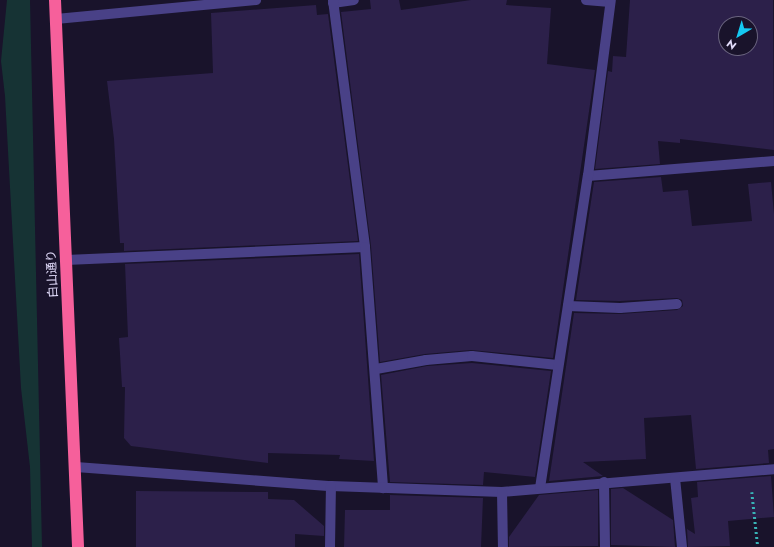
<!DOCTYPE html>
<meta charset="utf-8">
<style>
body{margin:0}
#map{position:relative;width:774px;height:547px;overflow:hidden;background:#19132b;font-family:Jost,"Noto Sans JP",sans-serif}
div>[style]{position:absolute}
.green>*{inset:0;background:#163334}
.building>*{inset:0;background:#2c204a}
.path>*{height:2.5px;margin-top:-1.25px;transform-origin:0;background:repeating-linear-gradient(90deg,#38b4b7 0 2px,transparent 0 5px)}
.lane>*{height:10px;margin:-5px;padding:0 5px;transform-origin:5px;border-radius:5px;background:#494187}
.street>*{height:10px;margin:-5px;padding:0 5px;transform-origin:5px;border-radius:5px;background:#494187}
.highway>*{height:12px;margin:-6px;padding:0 6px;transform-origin:6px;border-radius:6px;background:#f6609b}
span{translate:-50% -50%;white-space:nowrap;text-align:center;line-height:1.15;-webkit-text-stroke:3px #19132b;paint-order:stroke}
.street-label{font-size:12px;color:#e4defd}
.north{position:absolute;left:718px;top:16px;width:40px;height:40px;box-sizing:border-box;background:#19132b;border:1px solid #6a647f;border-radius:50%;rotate:218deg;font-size:11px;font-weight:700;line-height:16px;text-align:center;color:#e4defd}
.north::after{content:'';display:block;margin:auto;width:14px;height:18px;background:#15c9f2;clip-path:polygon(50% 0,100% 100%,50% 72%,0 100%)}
</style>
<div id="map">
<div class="green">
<i style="clip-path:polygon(7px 0,30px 0,42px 547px,32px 547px,30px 467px,21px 388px,5px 96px,1px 61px)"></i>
</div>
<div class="building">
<i style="clip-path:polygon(370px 0,399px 0,401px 10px,471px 0,507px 0,506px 5px,551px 8px,547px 64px,595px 70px,553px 358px,471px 350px,425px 354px,380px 362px,371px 246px,341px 12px,371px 9px)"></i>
<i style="clip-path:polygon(evenodd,630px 0,773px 0,774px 150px,680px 139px,680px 143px,658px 141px,660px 164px,595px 169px,608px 71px,612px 72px,613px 56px,626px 57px,630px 0,726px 24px,750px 24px,750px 48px,726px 48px,726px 24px)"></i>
<i style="clip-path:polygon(316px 5px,317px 15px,328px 14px,358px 241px,124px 251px,124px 243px,120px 243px,114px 139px,107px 81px,213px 73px,211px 13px)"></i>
<i style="clip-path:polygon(661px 177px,663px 192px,688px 190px,692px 226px,752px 221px,748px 184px,771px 182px,774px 214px,774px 449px,768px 450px,769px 463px,696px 469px,691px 415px,644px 418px,646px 459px,583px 462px,603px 476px,549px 481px,574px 313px,620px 314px,677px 310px,683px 306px,682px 300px,677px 298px,620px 301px,576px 300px,594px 182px)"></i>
<i style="clip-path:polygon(359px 254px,374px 461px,339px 459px,340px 455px,268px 453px,268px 463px,131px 446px,124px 438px,125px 387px,122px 387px,119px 338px,128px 337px,125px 264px)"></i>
<i style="clip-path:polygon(472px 363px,551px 371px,535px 477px,484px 472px,483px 485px,390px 482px,381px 375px,427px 366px)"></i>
<i style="clip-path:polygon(771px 476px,774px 517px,728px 521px,730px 546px,688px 547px,687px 529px,695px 534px,691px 498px,698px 497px,697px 482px)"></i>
<i style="clip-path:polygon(623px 488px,673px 520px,675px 547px,611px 545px,611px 489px)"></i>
<i style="clip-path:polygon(598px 490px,598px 546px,509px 547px,509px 537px,539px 495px)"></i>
<i style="clip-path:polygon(136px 491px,268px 492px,268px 499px,294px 500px,324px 526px,324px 536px,295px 534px,295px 547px,136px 547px)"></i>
<i style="clip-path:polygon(390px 495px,483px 498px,481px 547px,344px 547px,345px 510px,390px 510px)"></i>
</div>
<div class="path">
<i style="left:752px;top:492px;width:55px;rotate:83.8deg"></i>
</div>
<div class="lane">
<i style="left:586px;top:0;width:24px;rotate:5deg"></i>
<i style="left:333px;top:3px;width:21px;rotate:-8deg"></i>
<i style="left:56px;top:19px;width:201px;rotate:-5.4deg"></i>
<i style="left:66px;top:260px;width:299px;rotate:-2.5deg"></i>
<i style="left:568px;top:306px;width:52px;rotate:2.2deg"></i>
<i style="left:620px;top:308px;width:57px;rotate:-4deg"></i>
<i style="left:376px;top:369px;width:51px;rotate:-10.2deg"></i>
<i style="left:426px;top:360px;width:46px;rotate:-5deg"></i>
<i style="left:472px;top:356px;width:86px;rotate:6deg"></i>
</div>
<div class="street">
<i style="left:333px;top:0;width:249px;rotate:82.6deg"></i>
<i style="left:365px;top:247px;width:242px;rotate:85.7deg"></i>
<i style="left:588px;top:176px;width:187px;rotate:-4.6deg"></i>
<i style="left:76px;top:467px;width:256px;rotate:4.3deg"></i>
<i style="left:331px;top:486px;width:171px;rotate:2deg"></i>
<i style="left:502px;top:492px;width:273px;rotate:-4.8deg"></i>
<i style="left:675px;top:478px;width:69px;rotate:84.2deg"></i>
<i style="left:604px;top:482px;width:65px;rotate:89.1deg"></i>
<i style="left:540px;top:488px;width:316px;rotate:-81.3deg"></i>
<i style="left:588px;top:176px;width:177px;rotate:-82.6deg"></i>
<i style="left:502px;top:492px;width:55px;rotate:89deg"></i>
<i style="left:330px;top:547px;width:61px;rotate:-89.1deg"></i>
</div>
<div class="highway">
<i style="left:55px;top:0;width:547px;rotate:87.59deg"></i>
</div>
<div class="street-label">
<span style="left:53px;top:274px;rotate:-93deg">白山通り</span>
</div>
<div class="north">N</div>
</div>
